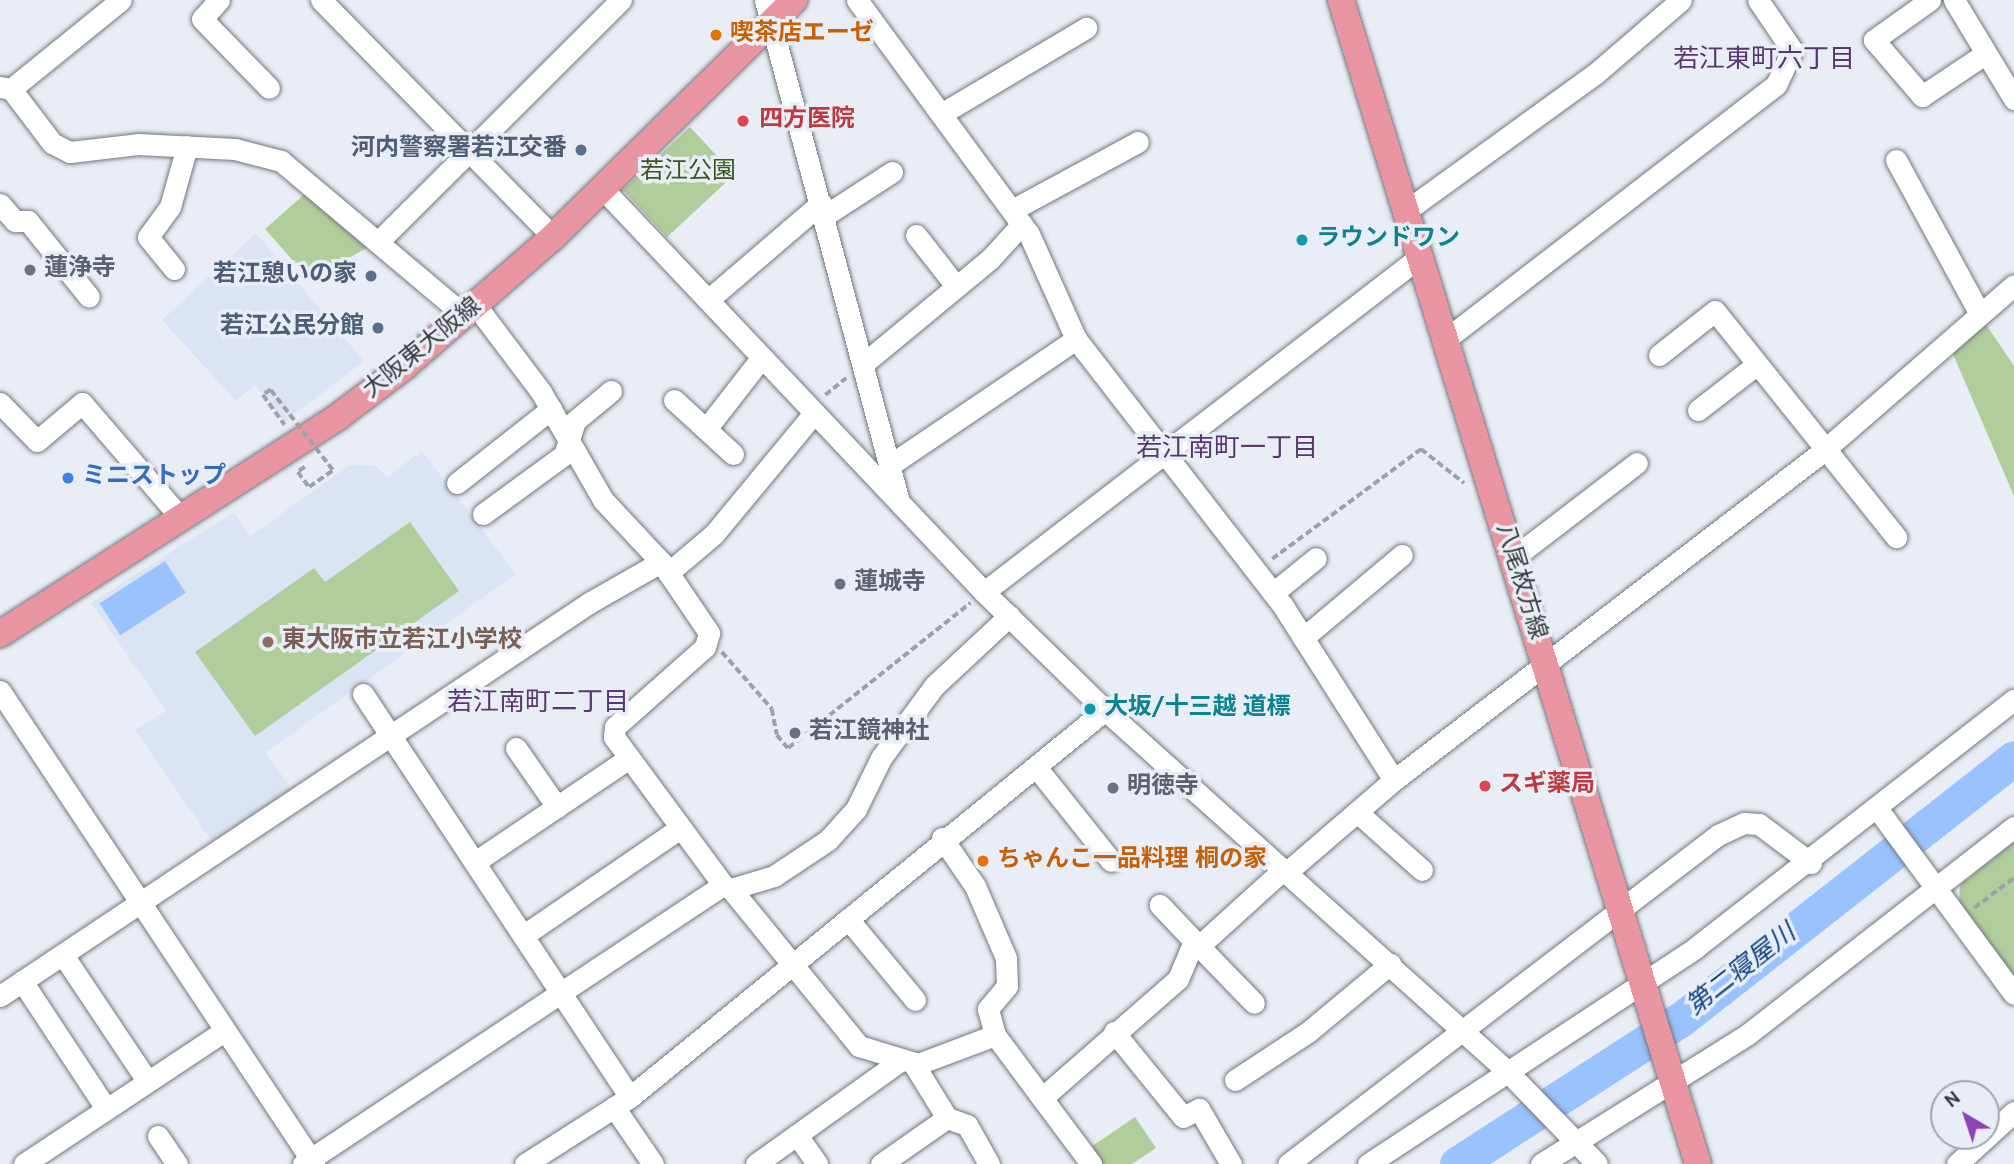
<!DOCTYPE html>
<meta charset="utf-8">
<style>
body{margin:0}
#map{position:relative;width:2014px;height:1164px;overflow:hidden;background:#e9eef6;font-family:Overpass,"Noto Sans JP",sans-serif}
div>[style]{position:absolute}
.built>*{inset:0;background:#dae4f2}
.green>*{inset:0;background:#b2cd9c;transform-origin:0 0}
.water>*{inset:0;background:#99c2fe;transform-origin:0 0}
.river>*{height:35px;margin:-17.5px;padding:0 17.5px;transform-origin:17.5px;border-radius:17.5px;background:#99c2fe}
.path>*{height:3.5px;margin-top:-1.75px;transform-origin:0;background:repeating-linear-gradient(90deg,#9ea1a7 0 7px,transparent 0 10.5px)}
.roads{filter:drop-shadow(0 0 2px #72777e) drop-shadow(0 0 2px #72777e)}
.minor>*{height:21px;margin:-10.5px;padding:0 10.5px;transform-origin:10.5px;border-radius:10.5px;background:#fff}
.major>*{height:26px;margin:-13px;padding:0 13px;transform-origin:13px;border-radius:13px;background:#e995a1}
.path-bridge>*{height:3.5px;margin-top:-1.75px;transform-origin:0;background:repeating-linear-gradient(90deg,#9ea1a7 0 7px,transparent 0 10.5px)}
.dots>*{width:19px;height:19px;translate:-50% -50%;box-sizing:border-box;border:4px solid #e9eef6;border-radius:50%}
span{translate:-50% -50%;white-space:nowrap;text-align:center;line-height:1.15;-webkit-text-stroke:7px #e9eef6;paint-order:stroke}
.food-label{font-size:24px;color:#c56008;font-weight:700}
.left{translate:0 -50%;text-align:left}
.health-label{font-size:24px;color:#be3a42;font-weight:700}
.service-label{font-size:24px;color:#4e5e75;font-weight:700}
.right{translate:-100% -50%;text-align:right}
.park-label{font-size:24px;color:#3a561c}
.culture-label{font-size:24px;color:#0d838f;font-weight:700}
.worship-label{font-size:24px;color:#5b616d;font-weight:700}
.street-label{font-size:24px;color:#37393c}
.shop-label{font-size:24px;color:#366cbe;font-weight:700}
.education-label{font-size:24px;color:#785e54;font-weight:700}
.neighbourhood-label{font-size:26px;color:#58366f}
.water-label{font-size:26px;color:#124283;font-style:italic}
.north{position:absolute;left:1930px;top:1080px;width:70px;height:70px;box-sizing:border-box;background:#e9eef6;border:2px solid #a2a6ac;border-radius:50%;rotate:321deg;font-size:19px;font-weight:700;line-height:28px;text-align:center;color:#37393c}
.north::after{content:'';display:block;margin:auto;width:24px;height:32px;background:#8c44b6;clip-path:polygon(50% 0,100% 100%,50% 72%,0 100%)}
</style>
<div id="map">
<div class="built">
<i style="clip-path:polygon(256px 233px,364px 361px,284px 422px,256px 385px,236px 401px,162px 320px)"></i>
<i style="clip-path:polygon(422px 451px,516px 574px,266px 752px,293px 792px,213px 843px,135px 730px,166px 711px,91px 603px,234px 512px,250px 536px,350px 465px,376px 466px,387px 477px)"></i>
</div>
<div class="green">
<i style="left:690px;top:127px;width:65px;height:92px;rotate:47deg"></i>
<i style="clip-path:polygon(308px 191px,371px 245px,311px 281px,265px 229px)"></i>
<i style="clip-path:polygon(1983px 320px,2014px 366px,2014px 496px,1950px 347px)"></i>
<i style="clip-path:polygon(410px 522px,459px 591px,255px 736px,195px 652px,314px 568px,325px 582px)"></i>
<i style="clip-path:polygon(2014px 842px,2014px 977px,1959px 902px,1960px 885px)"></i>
<i style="clip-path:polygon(1135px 1117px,1156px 1148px,1132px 1164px,1103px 1164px,1091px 1147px)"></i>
</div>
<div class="water">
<i style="left:165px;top:561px;width:38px;height:78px;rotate:57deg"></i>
</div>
<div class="river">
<i style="left:1457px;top:1164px;width:265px;rotate:-32.9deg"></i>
<i style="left:1680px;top:1020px;width:424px;rotate:-38.1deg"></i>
</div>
<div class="path">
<i style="left:271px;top:390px;width:9px;rotate:148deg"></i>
<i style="left:263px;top:395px;width:37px;rotate:54deg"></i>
<i style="left:825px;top:395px;width:27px;rotate:-39deg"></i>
<i style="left:305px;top:467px;width:9px;rotate:144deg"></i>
<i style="left:298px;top:472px;width:19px;rotate:54deg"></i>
<i style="left:309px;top:487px;width:29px;rotate:-35deg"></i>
<i style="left:1272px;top:559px;width:185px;rotate:-36.4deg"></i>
<i style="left:1421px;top:449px;width:55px;rotate:38.3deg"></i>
<i style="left:722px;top:652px;width:76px;rotate:48.7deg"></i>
<i style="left:772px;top:709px;width:26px;rotate:79deg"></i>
<i style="left:777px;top:735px;width:17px;rotate:50deg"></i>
<i style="left:788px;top:748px;width:233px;rotate:-38.5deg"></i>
<i style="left:1974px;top:908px;width:50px;rotate:-36.9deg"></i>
</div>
<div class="roads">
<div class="minor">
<i style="left:219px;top:0;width:25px;rotate:132deg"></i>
<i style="left:202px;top:19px;width:96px;rotate:45.8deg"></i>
<i style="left:321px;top:0;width:332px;rotate:45.6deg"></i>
<i style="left:765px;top:0;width:515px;rotate:75.05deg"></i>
<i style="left:857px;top:0;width:290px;rotate:53.7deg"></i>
<i style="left:1029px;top:234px;width:115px;rotate:65.9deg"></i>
<i style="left:1076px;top:339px;width:338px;rotate:52.2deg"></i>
<i style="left:1283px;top:606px;width:206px;rotate:57.5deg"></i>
<i style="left:1930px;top:0;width:69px;rotate:144.5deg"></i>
<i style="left:1874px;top:40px;width:74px;rotate:49.4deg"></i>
<i style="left:1922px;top:96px;width:76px;rotate:-33.7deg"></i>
<i style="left:1954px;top:0;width:116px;rotate:58.8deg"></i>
<i style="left:0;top:87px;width:11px;rotate:10deg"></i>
<i style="left:11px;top:89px;width:68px;rotate:52.8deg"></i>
<i style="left:52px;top:143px;width:20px;rotate:27deg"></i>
<i style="left:70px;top:152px;width:68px;rotate:-6.7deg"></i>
<i style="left:138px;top:144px;width:97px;rotate:3deg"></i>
<i style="left:235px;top:149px;width:48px;rotate:14.6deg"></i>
<i style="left:281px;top:161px;width:241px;rotate:40.1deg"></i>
<i style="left:11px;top:89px;width:141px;rotate:-39deg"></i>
<i style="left:941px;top:114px;width:169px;rotate:-30.7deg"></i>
<i style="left:1896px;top:160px;width:175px;rotate:61.4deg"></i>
<i style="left:602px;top:188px;width:556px;rotate:46.6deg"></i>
<i style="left:984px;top:592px;width:169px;rotate:44.3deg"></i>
<i style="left:1105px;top:710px;width:540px;rotate:41.92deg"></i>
<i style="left:1507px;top:1071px;width:129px;rotate:45.9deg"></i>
<i style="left:0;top:204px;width:23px;rotate:49deg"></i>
<i style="left:15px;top:221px;width:13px"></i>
<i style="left:28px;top:221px;width:97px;rotate:51.2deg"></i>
<i style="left:1012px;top:210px;width:143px;rotate:-28.4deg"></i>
<i style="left:1407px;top:210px;width:232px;rotate:-35.9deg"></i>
<i style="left:1595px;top:74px;width:113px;rotate:-40.7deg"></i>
<i style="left:824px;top:216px;width:81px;rotate:-32.9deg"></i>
<i style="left:916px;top:235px;width:63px;rotate:52deg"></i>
<i style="left:380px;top:240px;width:340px;rotate:-44.9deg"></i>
<i style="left:174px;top:269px;width:41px;rotate:-129.1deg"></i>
<i style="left:148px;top:237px;width:37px;rotate:-54deg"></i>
<i style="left:170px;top:207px;width:63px;rotate:-74.4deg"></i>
<i style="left:708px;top:300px;width:149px;rotate:-40.6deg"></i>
<i style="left:477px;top:307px;width:106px;rotate:53deg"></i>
<i style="left:541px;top:392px;width:125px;rotate:60.1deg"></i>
<i style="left:603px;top:500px;width:85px;rotate:46.9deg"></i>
<i style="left:661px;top:562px;width:86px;rotate:55.9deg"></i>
<i style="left:709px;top:633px;width:15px;rotate:106deg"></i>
<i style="left:705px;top:647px;width:120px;rotate:138.4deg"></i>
<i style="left:615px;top:727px;width:10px;rotate:96deg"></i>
<i style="left:614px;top:737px;width:184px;rotate:53.6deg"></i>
<i style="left:723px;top:885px;width:9px;rotate:27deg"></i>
<i style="left:731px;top:889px;width:45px;rotate:-16.8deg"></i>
<i style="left:774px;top:876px;width:65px;rotate:-33.7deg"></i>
<i style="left:828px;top:840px;width:42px;rotate:-47.9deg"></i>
<i style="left:856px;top:809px;width:57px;rotate:-63.9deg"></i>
<i style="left:881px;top:758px;width:89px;rotate:-53.6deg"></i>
<i style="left:934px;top:686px;width:103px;rotate:-43deg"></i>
<i style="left:1446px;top:339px;width:416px;rotate:-37.6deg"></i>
<i style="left:1776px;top:85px;width:38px;rotate:-65deg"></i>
<i style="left:1792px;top:50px;width:60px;rotate:-124.2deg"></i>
<i style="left:1659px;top:355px;width:71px;rotate:-38.2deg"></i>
<i style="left:1715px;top:311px;width:290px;rotate:51.3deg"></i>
<i style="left:863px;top:364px;width:165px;rotate:-39.6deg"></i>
<i style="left:990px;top:259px;width:47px;rotate:-47.6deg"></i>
<i style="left:674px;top:400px;width:80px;rotate:42.5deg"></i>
<i style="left:0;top:403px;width:53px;rotate:45.8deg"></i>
<i style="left:37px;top:441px;width:59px;rotate:-40.2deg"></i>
<i style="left:82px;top:403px;width:152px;rotate:49.3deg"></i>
<i style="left:1698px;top:410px;width:73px;rotate:-37.8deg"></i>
<i style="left:706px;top:429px;width:91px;rotate:-52.1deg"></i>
<i style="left:890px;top:465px;width:225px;rotate:-34.1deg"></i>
<i style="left:457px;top:483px;width:120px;rotate:-38.2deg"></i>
<i style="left:483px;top:514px;width:100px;rotate:-36.1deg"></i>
<i style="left:564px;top:455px;width:36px;rotate:-72deg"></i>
<i style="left:575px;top:421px;width:47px;rotate:-39.8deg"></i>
<i style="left:1513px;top:558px;width:156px;rotate:-37.5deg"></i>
<i style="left:668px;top:573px;width:60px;rotate:-40.3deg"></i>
<i style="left:714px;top:534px;width:157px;rotate:-50.4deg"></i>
<i style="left:984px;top:592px;width:551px;rotate:-37.56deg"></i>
<i style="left:1273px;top:593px;width:55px;rotate:-39.1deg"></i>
<i style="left:1303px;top:638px;width:129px;rotate:-40deg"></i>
<i style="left:0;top:691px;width:568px;rotate:56.42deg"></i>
<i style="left:363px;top:694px;width:483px;rotate:56.5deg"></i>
<i style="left:516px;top:748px;width:72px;rotate:55.2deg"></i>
<i style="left:1036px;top:767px;width:120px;rotate:51.4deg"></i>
<i style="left:1879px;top:811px;width:227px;rotate:53.6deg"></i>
<i style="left:1357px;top:812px;width:87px;rotate:41.7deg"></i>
<i style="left:942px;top:838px;width:58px;rotate:55.5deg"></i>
<i style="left:975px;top:886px;width:78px;rotate:66.7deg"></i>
<i style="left:1006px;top:958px;width:28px;rotate:88deg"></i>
<i style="left:1007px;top:986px;width:30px;rotate:130deg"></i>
<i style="left:988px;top:1009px;width:27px;rotate:75deg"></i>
<i style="left:475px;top:862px;width:181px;rotate:-34deg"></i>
<i style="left:1287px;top:872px;width:141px;rotate:-40.7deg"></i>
<i style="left:1394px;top:780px;width:539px;rotate:-37.46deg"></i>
<i style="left:1822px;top:452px;width:254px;rotate:-41deg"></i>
<i style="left:731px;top:889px;width:203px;rotate:50.8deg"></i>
<i style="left:859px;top:1046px;width:62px;rotate:17deg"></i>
<i style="left:918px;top:1064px;width:82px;rotate:-20.6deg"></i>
<i style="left:995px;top:1035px;width:161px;rotate:53.3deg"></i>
<i style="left:848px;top:919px;width:105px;rotate:50.4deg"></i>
<i style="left:524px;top:935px;width:188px;rotate:-34.4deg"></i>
<i style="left:1194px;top:941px;width:86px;rotate:45.9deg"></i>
<i style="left:1199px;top:946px;width:115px;rotate:-42.2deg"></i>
<i style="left:63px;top:955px;width:146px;rotate:56.2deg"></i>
<i style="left:22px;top:981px;width:147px;rotate:56.6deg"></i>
<i style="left:0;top:996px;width:708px;rotate:-33.71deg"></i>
<i style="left:589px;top:603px;width:83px;rotate:-29.7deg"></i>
<i style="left:1114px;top:1032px;width:109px;rotate:50.9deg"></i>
<i style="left:1183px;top:1117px;width:18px;rotate:-27deg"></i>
<i style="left:1199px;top:1109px;width:64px;rotate:59.8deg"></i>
<i style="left:913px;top:1063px;width:65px;rotate:58.3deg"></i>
<i style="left:1235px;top:1080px;width:87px;rotate:-33.3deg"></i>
<i style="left:1308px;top:1032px;width:107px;rotate:-39.7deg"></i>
<i style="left:1042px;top:1098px;width:181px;rotate:-41.2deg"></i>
<i style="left:1178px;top:979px;width:41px;rotate:-67.2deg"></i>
<i style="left:1194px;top:941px;width:50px;rotate:-133.4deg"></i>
<i style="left:614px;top:1107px;width:69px;rotate:55.6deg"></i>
<i style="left:797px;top:1135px;width:35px;rotate:55deg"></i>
<i style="left:158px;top:1136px;width:34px;rotate:56deg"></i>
<i style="left:24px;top:1164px;width:240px;rotate:-33.6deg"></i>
<i style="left:303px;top:1164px;width:504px;rotate:-33.6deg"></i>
<i style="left:525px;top:1164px;width:125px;rotate:-32.5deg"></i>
<i style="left:630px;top:1097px;width:613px;rotate:-39.17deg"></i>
<i style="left:756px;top:1164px;width:177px;rotate:-35.6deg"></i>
<i style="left:881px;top:1164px;width:80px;rotate:-34.9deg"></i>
<i style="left:947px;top:1118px;width:21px;rotate:19deg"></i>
<i style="left:967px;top:1125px;width:45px;rotate:60.6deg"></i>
<i style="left:1288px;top:1164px;width:541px;rotate:-37.42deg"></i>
<i style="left:1718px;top:835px;width:29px;rotate:-25deg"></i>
<i style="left:1744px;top:823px;width:15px;rotate:4deg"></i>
<i style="left:1759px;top:824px;width:65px;rotate:36.9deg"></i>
<i style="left:1368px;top:1164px;width:392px;rotate:-33.4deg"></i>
<i style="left:1695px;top:948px;width:404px;rotate:-37.9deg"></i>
<i style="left:1541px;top:1164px;width:244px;rotate:-32.1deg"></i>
<i style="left:1748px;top:1034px;width:337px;rotate:-37.9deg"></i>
<i style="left:1957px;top:1164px;width:77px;rotate:-42.4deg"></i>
</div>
<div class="major">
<i style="left:1341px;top:0;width:1218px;rotate:72.95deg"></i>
<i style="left:0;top:634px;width:403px;rotate:-32.7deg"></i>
<i style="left:339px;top:416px;width:81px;rotate:-37deg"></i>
<i style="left:404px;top:367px;width:198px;rotate:-41.1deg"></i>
<i style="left:553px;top:237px;width:338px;rotate:-44.5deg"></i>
</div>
</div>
<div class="path-bridge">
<i style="left:271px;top:390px;width:101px;rotate:52.2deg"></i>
</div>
<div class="dots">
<i style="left:716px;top:35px;background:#e8710a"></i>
<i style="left:743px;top:121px;background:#e0444e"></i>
<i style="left:581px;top:150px;background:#5c6f8a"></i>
<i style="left:1302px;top:240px;background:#0f9aa8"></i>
<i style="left:30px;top:270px;background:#6b7280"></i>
<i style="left:371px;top:276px;background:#5c6f8a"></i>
<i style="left:378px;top:328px;background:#5c6f8a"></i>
<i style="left:68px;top:478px;background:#3f7fe0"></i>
<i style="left:840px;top:584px;background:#6b7280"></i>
<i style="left:268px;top:642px;background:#8d6e63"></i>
<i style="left:1090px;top:709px;background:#0f9aa8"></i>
<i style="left:795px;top:733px;background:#6b7280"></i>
<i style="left:1485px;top:786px;background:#e0444e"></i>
<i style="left:1113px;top:788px;background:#6b7280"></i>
<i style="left:983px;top:861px;background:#e8710a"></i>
</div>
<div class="food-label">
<span class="left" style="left:730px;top:35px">喫茶店エーゼ</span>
<span class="left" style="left:997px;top:861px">ちゃんこ一品料理 桐の家</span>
</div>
<div class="health-label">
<span class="left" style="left:759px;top:121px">四方医院</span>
<span class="left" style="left:1499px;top:786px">スギ薬局</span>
</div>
<div class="service-label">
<span class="right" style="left:567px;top:150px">河内警察署若江交番</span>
<span class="right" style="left:357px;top:276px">若江憩いの家</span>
<span class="right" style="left:364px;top:328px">若江公民分館</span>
</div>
<div class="park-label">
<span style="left:688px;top:173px">若江公園</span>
</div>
<div class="culture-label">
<span class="left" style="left:1316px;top:240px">ラウンドワン</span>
<span class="left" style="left:1104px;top:709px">大坂/十三越 道標</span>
</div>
<div class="worship-label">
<span class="left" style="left:44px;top:270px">蓮浄寺</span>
<span class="left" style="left:854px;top:584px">蓮城寺</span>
<span class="left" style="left:809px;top:733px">若江鏡神社</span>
<span class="left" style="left:1127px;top:788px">明徳寺</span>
</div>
<div class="street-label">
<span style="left:423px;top:349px;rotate:-39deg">大阪東大阪線</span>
<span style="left:1520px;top:582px;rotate:73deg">八尾枚方線</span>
</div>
<div class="shop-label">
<span class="left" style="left:82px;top:478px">ミニストップ</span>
</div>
<div class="education-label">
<span class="left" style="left:282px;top:642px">東大阪市立若江小学校</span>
</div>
<div class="neighbourhood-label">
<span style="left:1764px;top:61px">若江東町六丁目</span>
<span style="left:1227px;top:450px">若江南町一丁目</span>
<span style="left:538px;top:704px">若江南町二丁目</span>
</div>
<div class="water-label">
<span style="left:1742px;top:971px;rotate:-38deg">第二寝屋川</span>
</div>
<div class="north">N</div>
</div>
